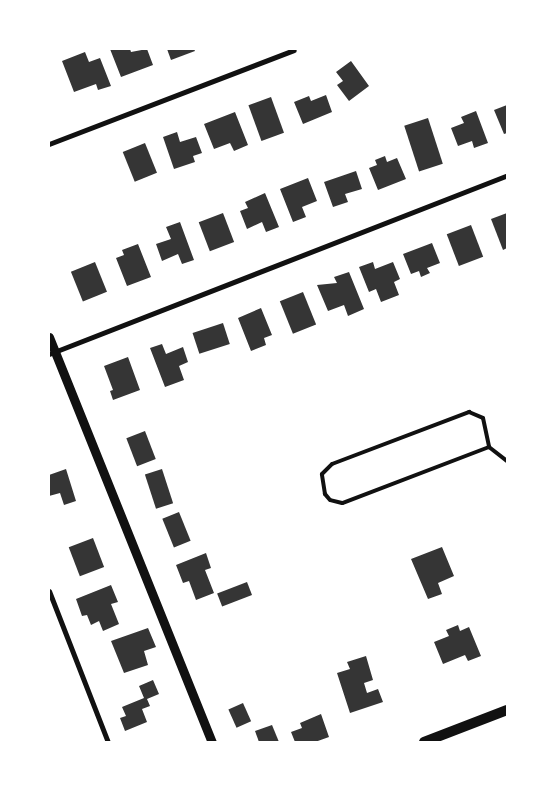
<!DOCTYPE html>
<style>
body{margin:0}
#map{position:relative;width:556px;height:791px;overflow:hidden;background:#fff;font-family:Commissioner,sans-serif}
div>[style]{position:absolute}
.building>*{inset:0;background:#353535;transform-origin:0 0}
.service>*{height:4px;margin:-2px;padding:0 2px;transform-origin:2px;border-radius:2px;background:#111}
.minor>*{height:5px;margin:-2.5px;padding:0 2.5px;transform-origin:2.5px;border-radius:2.5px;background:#111}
.tertiary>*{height:9px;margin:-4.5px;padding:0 4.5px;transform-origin:4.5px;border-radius:4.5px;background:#111}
.secondary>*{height:10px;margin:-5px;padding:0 5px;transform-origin:5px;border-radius:5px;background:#111}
span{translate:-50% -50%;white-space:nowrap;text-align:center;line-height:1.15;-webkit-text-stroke:4px #fff;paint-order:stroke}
.frame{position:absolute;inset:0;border:50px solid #fff;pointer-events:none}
</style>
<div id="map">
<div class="building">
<i style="clip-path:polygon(110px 49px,130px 49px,131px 52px,147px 49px,153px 65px,121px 77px)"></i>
<i style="clip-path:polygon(167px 49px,194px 49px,195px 51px,171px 60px)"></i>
<i style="clip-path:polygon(85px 52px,89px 62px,100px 58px,111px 86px,98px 90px,96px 84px,74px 92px,62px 61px)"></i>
<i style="clip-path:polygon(351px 61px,369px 86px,349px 101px,337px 85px,343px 81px,336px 72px)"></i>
<i style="clip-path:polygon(326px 95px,332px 112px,303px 124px,294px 102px,309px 96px,311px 101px)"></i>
<i style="left:271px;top:97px;width:38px;height:24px;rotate:70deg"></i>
<i style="clip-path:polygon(507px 105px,507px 133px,504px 134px,494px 110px)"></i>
<i style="clip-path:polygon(476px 111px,488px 143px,474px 148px,472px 141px,458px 146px,451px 128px,464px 123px,461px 117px)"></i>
<i style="clip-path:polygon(235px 112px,248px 145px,234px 151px,230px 143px,214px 149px,204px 124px)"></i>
<i style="left:428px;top:118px;width:48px;height:25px;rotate:72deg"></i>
<i style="clip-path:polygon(177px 132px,180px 142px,196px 137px,202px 153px,193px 156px,195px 162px,174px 169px,163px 137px)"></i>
<i style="left:145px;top:143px;width:32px;height:24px;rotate:68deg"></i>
<i style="clip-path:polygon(385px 156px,387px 162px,397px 158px,406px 179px,378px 190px,369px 168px,377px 165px,375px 160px)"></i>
<i style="clip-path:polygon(356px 171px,362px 189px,345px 194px,348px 202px,333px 207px,324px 182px)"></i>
<i style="clip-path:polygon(308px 178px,317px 201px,302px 207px,306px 217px,293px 222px,280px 189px)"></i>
<i style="clip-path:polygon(265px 193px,279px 227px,266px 232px,262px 222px,247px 229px,240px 211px,248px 208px,245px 202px)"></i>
<i style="left:223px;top:213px;width:31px;height:26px;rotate:69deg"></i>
<i style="clip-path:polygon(507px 213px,507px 248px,503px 250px,491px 219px)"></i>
<i style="clip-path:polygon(180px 222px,194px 260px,182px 264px,178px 254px,162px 261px,156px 244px,171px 239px,166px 227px)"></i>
<i style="left:471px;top:225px;width:34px;height:26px;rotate:69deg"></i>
<i style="clip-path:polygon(432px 243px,440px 263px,427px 268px,430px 273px,421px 277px,419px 271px,411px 274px,403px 254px)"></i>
<i style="clip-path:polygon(138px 244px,151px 277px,127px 286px,116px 258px,124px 255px,122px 250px)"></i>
<i style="left:95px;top:262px;width:32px;height:26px;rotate:68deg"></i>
<i style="clip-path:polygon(373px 262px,375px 269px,393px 262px,400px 279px,394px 282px,399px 295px,381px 302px,376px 289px,369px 292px,359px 267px)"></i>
<i style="clip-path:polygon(349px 272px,364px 309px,348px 316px,344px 305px,328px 311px,317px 285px,337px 283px,334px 277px)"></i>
<i style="left:303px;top:292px;width:35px;height:25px;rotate:68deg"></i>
<i style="clip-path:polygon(261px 308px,272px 335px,264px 338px,266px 345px,251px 351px,238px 318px)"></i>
<i style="left:223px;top:323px;width:22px;height:32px;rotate:72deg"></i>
<i style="clip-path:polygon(162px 344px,166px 354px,183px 347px,188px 362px,179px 366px,184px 380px,165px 387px,150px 348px)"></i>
<i style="clip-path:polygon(128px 357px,140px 390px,113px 400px,110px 391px,113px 390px,104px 366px)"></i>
<i style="left:145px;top:431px;width:30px;height:20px;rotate:69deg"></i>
<i style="clip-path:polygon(66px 469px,76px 501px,64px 505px,60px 493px,49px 496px,49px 475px)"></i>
<i style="left:162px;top:469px;width:36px;height:18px;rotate:72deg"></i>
<i style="left:179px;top:512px;width:31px;height:18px;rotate:68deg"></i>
<i style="left:93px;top:538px;width:31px;height:26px;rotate:69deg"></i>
<i style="clip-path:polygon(442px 547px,454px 576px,438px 583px,442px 594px,428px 599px,411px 559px)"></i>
<i style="clip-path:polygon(206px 553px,211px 568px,205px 570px,214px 593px,196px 600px,189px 581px,183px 583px,176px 565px)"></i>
<i style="left:247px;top:582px;width:14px;height:32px;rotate:69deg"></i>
<i style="clip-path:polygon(111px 585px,118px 602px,111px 604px,119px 624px,103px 631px,99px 621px,91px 625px,87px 615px,82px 616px,76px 599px)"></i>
<i style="clip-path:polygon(458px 625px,460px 631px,469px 627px,481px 656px,468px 661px,465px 655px,443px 664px,434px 642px,449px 636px,446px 630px)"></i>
<i style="clip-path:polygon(148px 628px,156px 647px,144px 651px,148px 665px,124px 673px,111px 641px)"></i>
<i style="clip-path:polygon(366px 656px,373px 680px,364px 683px,367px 693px,378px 689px,383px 702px,350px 713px,337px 673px,350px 669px,347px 662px)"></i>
<i style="clip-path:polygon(153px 680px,159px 694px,147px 699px,150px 706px,142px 709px,147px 722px,125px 731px,120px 718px,126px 716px,122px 707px,144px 698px,139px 686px)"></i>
<i style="left:243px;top:703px;width:20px;height:16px;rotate:66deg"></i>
<i style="clip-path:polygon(321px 714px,329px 737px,315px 742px,295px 742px,291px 732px,302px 728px,300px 723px)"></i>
<i style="clip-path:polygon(272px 725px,279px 742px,259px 742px,255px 731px)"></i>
</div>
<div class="service">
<i style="left:469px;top:412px;width:15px;rotate:23deg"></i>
<i style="left:483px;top:418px;width:30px;rotate:78deg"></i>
<i style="left:489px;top:447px;width:157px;rotate:159.1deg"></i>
<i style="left:342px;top:503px;width:12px;rotate:-166deg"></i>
<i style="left:330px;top:500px;width:8px;rotate:-130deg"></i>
<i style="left:325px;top:494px;width:20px;rotate:-99deg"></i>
<i style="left:322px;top:474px;width:14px;rotate:-45deg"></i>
<i style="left:332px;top:464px;width:147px;rotate:-20.8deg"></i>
<i style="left:489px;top:447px;width:23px;rotate:38deg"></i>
</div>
<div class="minor">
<i style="left:49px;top:144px;width:262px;rotate:-21deg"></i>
<i style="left:49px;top:354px;width:492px;rotate:-21.3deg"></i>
<i style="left:49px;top:591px;width:162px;rotate:68.7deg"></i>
</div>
<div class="tertiary">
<i style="left:49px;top:337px;width:437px;rotate:68.1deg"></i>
</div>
<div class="secondary">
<i style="left:424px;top:742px;width:89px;rotate:-21.1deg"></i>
</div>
<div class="frame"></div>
</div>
